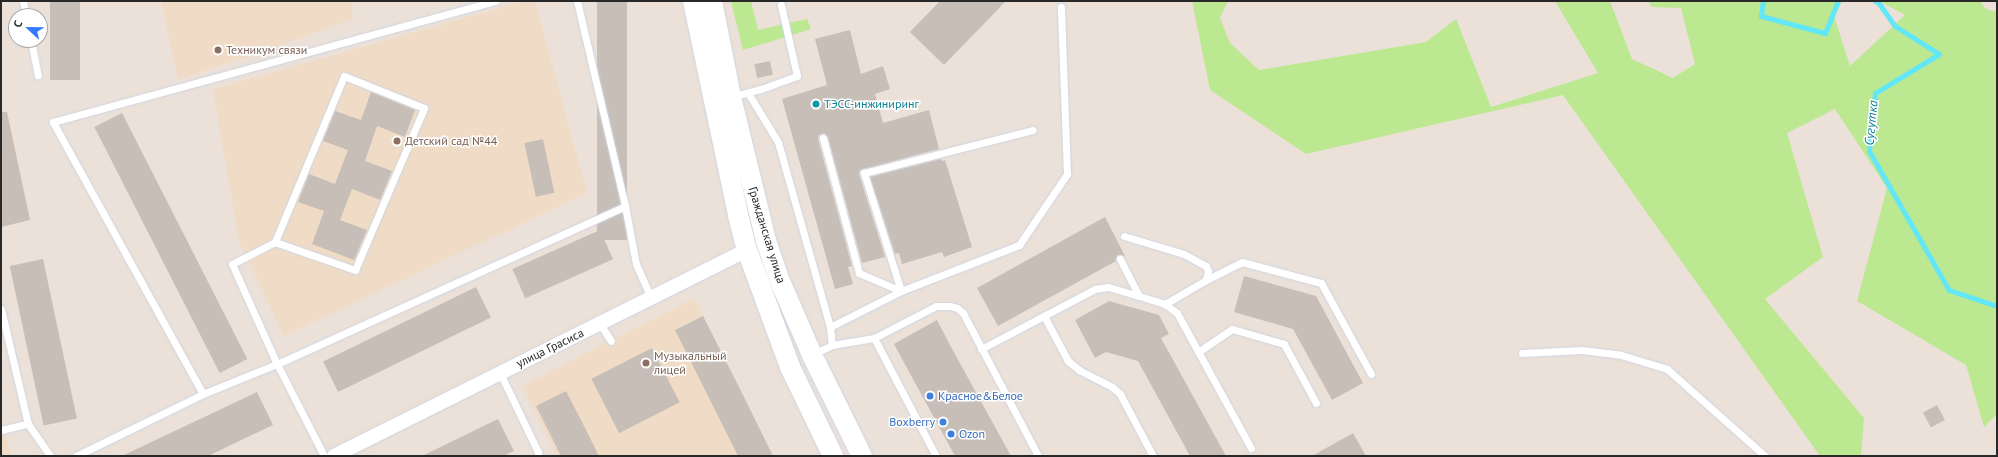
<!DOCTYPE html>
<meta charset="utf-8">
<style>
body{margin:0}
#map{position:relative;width:1998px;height:457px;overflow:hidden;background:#ece1d8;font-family:"PT Sans",sans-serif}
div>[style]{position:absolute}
.education>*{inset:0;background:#f0dcc6}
.green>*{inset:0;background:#bbe890}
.stream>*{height:5px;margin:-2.5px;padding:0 2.5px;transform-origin:2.5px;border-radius:2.5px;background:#62e7f8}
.building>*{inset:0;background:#c7beb8;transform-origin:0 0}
.roads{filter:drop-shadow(0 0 1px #ced5e3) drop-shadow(0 0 1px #ced5e3)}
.lane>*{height:7px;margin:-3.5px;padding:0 3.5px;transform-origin:3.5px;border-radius:3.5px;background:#fff}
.street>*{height:14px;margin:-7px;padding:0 7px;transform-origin:7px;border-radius:7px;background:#fff}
.secondary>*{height:20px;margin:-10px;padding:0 10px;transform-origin:10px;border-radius:10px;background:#fff}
.dots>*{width:11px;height:11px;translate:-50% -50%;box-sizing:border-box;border:2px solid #fff;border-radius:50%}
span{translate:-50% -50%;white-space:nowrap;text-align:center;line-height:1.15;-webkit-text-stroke:3px #fff;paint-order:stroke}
.education-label{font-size:12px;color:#785e54}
.left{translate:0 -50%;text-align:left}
.culture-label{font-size:12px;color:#0d838f}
.street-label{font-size:12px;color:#282828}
.shop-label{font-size:12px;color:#366cbe}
.right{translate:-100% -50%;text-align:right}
.water-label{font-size:13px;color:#047d9b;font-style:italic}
.frame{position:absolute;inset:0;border:2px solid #282828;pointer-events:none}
.north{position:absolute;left:8px;top:8px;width:40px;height:40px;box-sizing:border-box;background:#fff;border:1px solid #a9a9a9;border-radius:50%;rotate:292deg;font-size:11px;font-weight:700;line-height:16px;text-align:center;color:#282828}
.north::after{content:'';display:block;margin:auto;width:14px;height:18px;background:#3378ff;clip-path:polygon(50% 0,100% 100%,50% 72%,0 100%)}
</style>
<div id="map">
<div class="education">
<i style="clip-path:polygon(161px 1px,359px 1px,351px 3px,353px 20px,178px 80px)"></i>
<i style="clip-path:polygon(524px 1px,535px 1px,587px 193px,284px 336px,239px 242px,213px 89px)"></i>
<i style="clip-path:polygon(694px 298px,773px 456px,557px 456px,522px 386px)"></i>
<i style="clip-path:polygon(1px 420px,12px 456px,1px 456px)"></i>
</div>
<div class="green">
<i style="clip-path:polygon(731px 1px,751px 1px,758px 30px,807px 19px,811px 29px,743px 50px)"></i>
<i style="clip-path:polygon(1192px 1px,1228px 1px,1220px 18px,1230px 43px,1259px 70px,1426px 42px,1456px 19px,1491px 107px,1598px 73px,1555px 1px,1610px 1px,1632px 59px,1673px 78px,1695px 64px,1681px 8px,1652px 7px,1648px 1px,1842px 1px,1834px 16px,1850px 66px,1905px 15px,1879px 1px,1980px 1px,1986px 9px,1997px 12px,1997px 414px,1984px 427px,1966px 365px,1857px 301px,1887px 188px,1835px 109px,1787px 133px,1823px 257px,1765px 299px,1864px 418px,1861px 456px,1820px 456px,1563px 95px,1306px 154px,1210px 90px)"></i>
</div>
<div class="stream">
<i style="left:1763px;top:1px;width:15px;rotate:98deg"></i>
<i style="left:1761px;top:16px;width:66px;rotate:14.9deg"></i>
<i style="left:1825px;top:33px;width:35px;rotate:-68deg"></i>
<i style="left:1875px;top:1px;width:3px;rotate:18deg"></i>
<i style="left:1878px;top:2px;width:29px;rotate:55deg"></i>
<i style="left:1895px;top:26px;width:52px;rotate:32.5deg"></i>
<i style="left:1939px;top:54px;width:75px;rotate:148.6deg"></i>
<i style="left:1875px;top:93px;width:58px;rotate:95.9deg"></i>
<i style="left:1869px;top:151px;width:160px;rotate:60.1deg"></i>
<i style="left:1949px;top:290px;width:51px;rotate:18.4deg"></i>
</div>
<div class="building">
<i style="left:50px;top:1px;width:30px;height:79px"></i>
<i style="left:597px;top:1px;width:30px;height:239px"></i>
<i style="clip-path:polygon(940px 1px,1006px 1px,944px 65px,910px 32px)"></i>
<i style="clip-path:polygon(850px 30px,861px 74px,883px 66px,890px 89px,875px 94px,883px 123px,929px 110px,939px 149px,860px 170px,859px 174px,885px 257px,862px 263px,828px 137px,824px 133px,819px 135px,818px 139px,852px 266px,848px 267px,853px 284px,835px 289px,782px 99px,827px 85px,815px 39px)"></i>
<i style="left:770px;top:61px;width:14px;height:16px;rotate:78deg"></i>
<i style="clip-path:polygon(371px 92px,415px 110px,405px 137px,377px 126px,365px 161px,392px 171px,380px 200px,352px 189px,340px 220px,367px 230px,354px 260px,312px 244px,324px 211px,298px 202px,309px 174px,335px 184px,348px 150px,323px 141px,335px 111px,361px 120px)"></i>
<i style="clip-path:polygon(1px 112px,7px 112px,30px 220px,1px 227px)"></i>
<i style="left:122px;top:113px;width:276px;height:31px;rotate:63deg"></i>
<i style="left:543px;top:139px;width:55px;height:19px;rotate:78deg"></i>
<i style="clip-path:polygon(941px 159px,942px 161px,945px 160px,972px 247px,944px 257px,942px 252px,902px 264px,899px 253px,895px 254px,870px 177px)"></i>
<i style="clip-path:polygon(1105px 217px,1125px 256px,1117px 255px,1116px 261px,998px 326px,977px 288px)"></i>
<i style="left:600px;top:230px;width:32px;height:96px;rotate:66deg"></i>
<i style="left:43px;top:259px;width:163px;height:34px;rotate:78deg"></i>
<i style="clip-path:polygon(1244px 276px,1316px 296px,1363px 383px,1332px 400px,1293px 329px,1234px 312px)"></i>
<i style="left:476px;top:287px;width:34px;height:170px;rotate:64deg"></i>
<i style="clip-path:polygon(1109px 301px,1159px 315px,1169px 334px,1161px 338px,1226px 456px,1190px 456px,1138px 361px,1106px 352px,1095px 358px,1075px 320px)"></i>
<i style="clip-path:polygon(703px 316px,740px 389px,773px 456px,738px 456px,675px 330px)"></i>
<i style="clip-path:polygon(937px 320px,951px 347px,1011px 456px,955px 456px,908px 370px,894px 344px)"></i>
<i style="left:652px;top:348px;width:61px;height:68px;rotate:63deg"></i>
<i style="clip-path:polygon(566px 391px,582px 422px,599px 456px,561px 456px,536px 406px)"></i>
<i style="clip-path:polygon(257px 392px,273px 425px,208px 456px,122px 456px)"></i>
<i style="left:1937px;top:405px;width:17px;height:16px;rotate:62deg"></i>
<i style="clip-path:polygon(498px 419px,514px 451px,503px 456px,422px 456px)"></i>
<i style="clip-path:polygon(1353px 433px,1366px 456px,1312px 456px)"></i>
</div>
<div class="roads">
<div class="lane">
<i style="left:23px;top:1px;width:15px;rotate:79deg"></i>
<i style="left:577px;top:1px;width:211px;rotate:76.8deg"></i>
<i style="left:625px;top:206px;width:59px;rotate:79.3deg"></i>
<i style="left:636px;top:264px;width:37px;rotate:66deg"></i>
<i style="left:31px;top:40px;width:36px;rotate:79deg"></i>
<i style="left:748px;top:93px;width:57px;rotate:58.5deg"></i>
<i style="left:778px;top:142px;width:192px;rotate:74.3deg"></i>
<i style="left:830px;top:327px;width:18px;rotate:84deg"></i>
<i style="left:731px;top:97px;width:31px;rotate:-15deg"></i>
<i style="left:761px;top:89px;width:38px;rotate:-20deg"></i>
<i style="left:797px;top:76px;width:73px;rotate:-102.7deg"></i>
<i style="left:823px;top:138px;width:140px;rotate:75.1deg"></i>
<i style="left:859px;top:273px;width:46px;rotate:23.2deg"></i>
<i style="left:901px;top:291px;width:127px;rotate:-21.3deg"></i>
<i style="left:1019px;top:245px;width:86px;rotate:-55.9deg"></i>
<i style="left:1067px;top:174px;width:167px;rotate:-92.1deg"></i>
<i style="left:1124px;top:236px;width:63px;rotate:16.7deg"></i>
<i style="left:1184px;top:254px;width:25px;rotate:29deg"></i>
<i style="left:1206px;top:266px;width:5px;rotate:68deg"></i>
<i style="left:1208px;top:271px;width:9px;rotate:103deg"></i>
<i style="left:1206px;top:280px;width:48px;rotate:149.7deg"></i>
<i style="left:1165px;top:304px;width:15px;rotate:37deg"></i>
<i style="left:1177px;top:313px;width:154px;rotate:61.3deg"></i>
<i style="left:275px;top:242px;width:85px;rotate:19.3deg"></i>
<i style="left:355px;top:270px;width:176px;rotate:-66.9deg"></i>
<i style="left:424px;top:108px;width:86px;rotate:-158.2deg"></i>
<i style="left:344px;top:76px;width:180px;rotate:112.6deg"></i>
<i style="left:275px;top:242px;width:48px;rotate:152.9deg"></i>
<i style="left:232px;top:264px;width:110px;rotate:65.8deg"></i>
<i style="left:277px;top:364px;width:103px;rotate:62.9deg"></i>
<i style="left:1206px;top:280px;width:40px;rotate:-26.6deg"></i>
<i style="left:1242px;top:262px;width:82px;rotate:14.9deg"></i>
<i style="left:1321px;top:283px;width:104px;rotate:61.2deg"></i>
<i style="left:1139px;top:296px;width:27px;rotate:17deg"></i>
<i style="left:1px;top:309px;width:118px;rotate:76.8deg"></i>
<i style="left:28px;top:424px;width:39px;rotate:55deg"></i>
<i style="left:1044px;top:316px;width:51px;rotate:61.9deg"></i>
<i style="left:1068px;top:361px;width:14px;rotate:39deg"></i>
<i style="left:1079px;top:370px;width:37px;rotate:27deg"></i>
<i style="left:1112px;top:387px;width:11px;rotate:41deg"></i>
<i style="left:1120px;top:394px;width:70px;rotate:62deg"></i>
<i style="left:600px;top:324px;width:20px;rotate:57deg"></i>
<i style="left:830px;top:327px;width:80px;rotate:-26.9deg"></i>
<i style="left:901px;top:291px;width:124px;rotate:-107.4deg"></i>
<i style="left:864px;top:173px;width:174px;rotate:-14.3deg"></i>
<i style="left:874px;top:338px;width:133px;rotate:62.3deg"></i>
<i style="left:981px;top:349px;width:129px;rotate:-27.8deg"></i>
<i style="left:1095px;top:289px;width:13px;rotate:-9deg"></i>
<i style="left:1108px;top:287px;width:32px;rotate:16deg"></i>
<i style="left:1139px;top:296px;width:42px;rotate:-117.2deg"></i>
<i style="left:1198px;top:352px;width:41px;rotate:-34.1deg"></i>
<i style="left:1232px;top:329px;width:54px;rotate:16.1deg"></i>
<i style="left:1284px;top:344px;width:67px;rotate:61.5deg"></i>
<i style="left:1522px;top:353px;width:60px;rotate:-2.9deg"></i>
<i style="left:1582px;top:350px;width:39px;rotate:7deg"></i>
<i style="left:1621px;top:355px;width:48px;rotate:16.9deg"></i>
<i style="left:1667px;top:369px;width:131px;rotate:41.6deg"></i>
<i style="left:813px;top:354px;width:21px;rotate:-25deg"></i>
<i style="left:832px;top:345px;width:43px;rotate:-9.5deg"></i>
<i style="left:874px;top:338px;width:70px;rotate:-27.3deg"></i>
<i style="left:936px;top:306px;width:14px"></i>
<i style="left:950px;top:306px;width:7px;rotate:16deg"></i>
<i style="left:957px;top:308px;width:8px;rotate:40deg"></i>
<i style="left:963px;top:313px;width:161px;rotate:62.3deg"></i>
<i style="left:500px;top:373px;width:88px;rotate:64.3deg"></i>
<i style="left:538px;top:452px;width:4px;rotate:90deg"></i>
<i style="left:203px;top:394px;width:311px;rotate:-118.9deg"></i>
<i style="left:53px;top:122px;width:459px;rotate:-15.3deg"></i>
<i style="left:1px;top:430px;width:28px;rotate:-13deg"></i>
<i style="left:76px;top:456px;width:141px;rotate:-26deg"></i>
<i style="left:203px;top:394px;width:80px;rotate:-22.1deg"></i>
<i style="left:277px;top:364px;width:382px;rotate:-24.4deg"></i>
</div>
<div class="street">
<i style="left:334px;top:456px;width:462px;rotate:-26.5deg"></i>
</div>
<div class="secondary">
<i style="left:693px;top:1px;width:219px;rotate:78.1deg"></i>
<i style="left:738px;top:215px;width:36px;rotate:76deg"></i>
<i style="left:747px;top:250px;width:125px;rotate:69.8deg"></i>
<i style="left:790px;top:367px;width:99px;rotate:64.2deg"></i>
<i style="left:712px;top:1px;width:98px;rotate:78.8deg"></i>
<i style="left:731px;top:97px;width:148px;rotate:76.3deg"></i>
<i style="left:766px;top:241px;width:40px;rotate:71.1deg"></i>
<i style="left:779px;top:279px;width:83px;rotate:66.5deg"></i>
<i style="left:812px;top:355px;width:113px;rotate:63.7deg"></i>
</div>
</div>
<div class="dots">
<i style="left:218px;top:50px;background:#8d6e63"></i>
<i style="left:816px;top:104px;background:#0f9aa8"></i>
<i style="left:397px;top:141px;background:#8d6e63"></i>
<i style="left:646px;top:363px;background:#8d6e63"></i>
<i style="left:930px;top:396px;background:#3f7fe0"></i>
<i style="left:943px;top:422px;background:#3f7fe0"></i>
<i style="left:951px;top:434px;background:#3f7fe0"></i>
</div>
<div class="education-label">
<span class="left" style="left:226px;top:50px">Техникум связи</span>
<span class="left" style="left:405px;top:141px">Детский сад №44</span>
<span class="left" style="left:654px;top:363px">Музыкальный<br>лицей</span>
</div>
<div class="culture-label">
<span class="left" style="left:824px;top:104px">ТЭСС-инжиниринг</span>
</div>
<div class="street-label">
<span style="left:767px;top:235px;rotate:73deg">Гражданская улица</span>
<span style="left:550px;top:348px;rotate:-26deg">улица Грасиса</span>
</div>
<div class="shop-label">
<span class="left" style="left:938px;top:396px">Красное&amp;Белое</span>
<span class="right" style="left:935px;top:422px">Boxberry</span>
<span class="left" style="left:959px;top:434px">Ozon</span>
</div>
<div class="water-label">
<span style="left:1872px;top:123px;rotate:-85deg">Сугутка</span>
</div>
<div class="frame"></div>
<div class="north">С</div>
</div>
